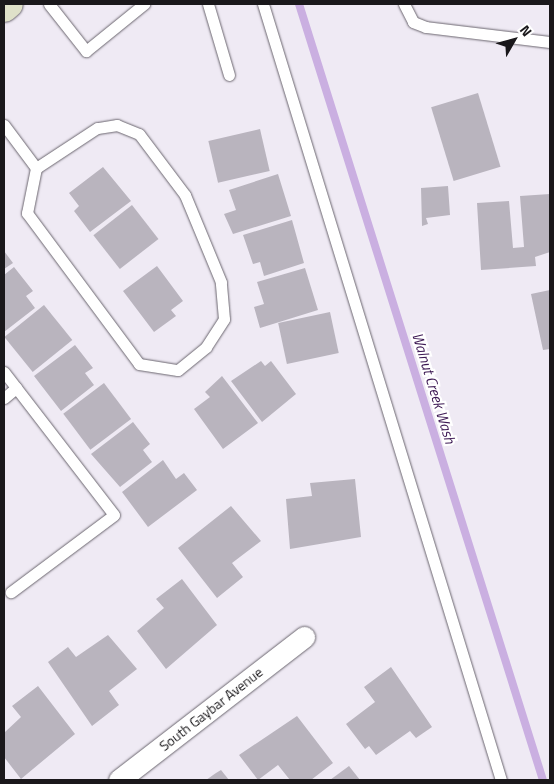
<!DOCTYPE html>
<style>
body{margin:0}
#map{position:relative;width:554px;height:784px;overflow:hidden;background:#efeaf4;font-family:"Titillium Web",sans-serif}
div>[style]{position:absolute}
.stream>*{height:8px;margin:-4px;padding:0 4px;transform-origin:4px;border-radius:4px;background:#caafe1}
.building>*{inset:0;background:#b9b4be;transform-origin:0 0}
.roads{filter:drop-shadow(0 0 1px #6b666f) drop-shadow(0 0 1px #6b666f)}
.service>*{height:11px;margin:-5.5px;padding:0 5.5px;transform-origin:5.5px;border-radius:5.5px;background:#fff}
.minor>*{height:21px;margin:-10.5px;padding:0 10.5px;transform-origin:10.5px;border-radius:10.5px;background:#fff}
.secondary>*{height:28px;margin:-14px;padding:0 14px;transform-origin:14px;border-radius:14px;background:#dfe1c9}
span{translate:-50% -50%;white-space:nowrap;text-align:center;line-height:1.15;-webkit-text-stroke:4.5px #fff;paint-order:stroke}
.street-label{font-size:14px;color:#1a181b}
.water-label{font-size:15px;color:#3c1853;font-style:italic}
.frame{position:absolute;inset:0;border:5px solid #1a181b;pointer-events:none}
.north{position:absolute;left:489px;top:15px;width:50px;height:50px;-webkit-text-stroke:4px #fff;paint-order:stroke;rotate:52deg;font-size:14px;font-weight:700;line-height:20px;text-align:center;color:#1a181b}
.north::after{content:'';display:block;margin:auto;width:18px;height:22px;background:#1a181b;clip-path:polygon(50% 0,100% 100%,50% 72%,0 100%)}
</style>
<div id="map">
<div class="stream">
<i style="left:299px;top:4px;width:813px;rotate:72.55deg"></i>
</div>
<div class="building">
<i style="left:478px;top:93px;width:77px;height:49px;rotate:73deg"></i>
<i style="left:260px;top:129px;width:43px;height:53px;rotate:77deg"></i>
<i style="clip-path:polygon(103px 167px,131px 201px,90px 232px,74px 211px,79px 206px,69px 193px)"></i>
<i style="clip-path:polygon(278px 174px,291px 216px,233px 234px,224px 214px,236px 210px,229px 190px)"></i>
<i style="clip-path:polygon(448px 186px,450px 215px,426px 218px,428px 224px,422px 226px,421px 188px)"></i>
<i style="clip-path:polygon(550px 194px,550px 252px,535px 257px,536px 266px,481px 270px,477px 203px,509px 201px,513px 248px,524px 247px,520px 196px)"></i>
<i style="left:132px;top:205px;width:43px;height:49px;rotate:52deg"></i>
<i style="clip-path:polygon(292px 220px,304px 263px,264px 276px,260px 262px,253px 264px,243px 235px)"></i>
<i style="clip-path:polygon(4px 251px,13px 263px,4px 269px)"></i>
<i style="clip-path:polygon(157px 266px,183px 301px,171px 310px,176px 316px,154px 332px,123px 291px)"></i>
<i style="clip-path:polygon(14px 267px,33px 291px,26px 296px,35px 308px,4px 332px,4px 275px)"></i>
<i style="clip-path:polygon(305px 268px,318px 310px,260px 328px,254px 307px,264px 304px,257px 282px)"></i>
<i style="clip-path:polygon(550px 290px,550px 349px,543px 350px,531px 294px)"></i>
<i style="left:44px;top:305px;width:45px;height:51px;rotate:51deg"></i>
<i style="left:330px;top:312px;width:42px;height:53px;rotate:78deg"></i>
<i style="clip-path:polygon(75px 345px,93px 368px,85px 373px,94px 385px,61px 411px,34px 376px)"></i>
<i style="clip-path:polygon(261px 361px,265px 366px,271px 361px,296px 394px,262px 422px,231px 381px)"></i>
<i style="clip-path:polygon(222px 376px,258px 423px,223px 449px,194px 409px,210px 397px,205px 392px)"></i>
<i style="left:104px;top:383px;width:45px;height:51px;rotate:53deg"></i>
<i style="clip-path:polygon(133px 422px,150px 444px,143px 450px,152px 462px,120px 487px,91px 454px)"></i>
<i style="clip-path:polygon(163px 460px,176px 479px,184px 473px,197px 490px,148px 527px,122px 492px)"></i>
<i style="clip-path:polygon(355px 479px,361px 537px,290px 549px,286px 499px,312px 496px,310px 483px)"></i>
<i style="clip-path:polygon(231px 506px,261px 541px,232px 563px,243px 577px,217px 598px,178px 548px)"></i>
<i style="clip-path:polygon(182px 579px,217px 625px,166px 669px,137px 631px,164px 608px,156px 599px)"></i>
<i style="clip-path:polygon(108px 635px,137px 669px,109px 691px,119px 705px,92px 726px,48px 662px,68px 647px,76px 657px)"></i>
<i style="clip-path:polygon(391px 667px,432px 727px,416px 738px,410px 731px,376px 755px,369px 746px,365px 749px,346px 724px,375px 702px,364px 687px)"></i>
<i style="clip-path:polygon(38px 686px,75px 734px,21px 779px,4px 757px,4px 733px,21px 717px,12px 706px)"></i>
<i style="clip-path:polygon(297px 716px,333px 763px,311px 780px,290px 780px,278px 765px,258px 780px,239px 755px)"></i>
<i style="clip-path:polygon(349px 766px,360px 780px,330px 780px)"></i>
<i style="clip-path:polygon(221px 770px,229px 780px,206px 780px,216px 773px)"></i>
</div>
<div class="roads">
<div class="service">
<i style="left:49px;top:4px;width:60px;rotate:51.8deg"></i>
<i style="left:86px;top:51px;width:75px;rotate:-39deg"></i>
<i style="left:208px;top:4px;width:74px;rotate:73.5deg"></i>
<i style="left:263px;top:4px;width:812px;rotate:72.95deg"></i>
<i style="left:404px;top:4px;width:20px;rotate:63deg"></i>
<i style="left:413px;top:22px;width:14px;rotate:21deg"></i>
<i style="left:426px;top:27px;width:125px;rotate:6.9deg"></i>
<i style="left:4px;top:125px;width:54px;rotate:53.3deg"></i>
<i style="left:36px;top:168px;width:46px;rotate:101.3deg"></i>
<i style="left:27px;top:213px;width:188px;rotate:53.4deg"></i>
<i style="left:139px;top:364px;width:39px;rotate:9deg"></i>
<i style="left:178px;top:370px;width:36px;rotate:-39deg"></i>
<i style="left:206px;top:347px;width:33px;rotate:-57deg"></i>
<i style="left:224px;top:319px;width:37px;rotate:-95deg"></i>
<i style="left:221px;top:282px;width:94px;rotate:-112.5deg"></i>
<i style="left:185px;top:195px;width:76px;rotate:-127deg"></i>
<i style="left:139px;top:134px;width:24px;rotate:-158deg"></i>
<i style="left:117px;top:125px;width:20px;rotate:171deg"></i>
<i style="left:97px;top:128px;width:73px;rotate:146.7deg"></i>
<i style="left:4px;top:372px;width:180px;rotate:52.4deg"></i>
<i style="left:114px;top:515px;width:129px;rotate:143.2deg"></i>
<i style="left:4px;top:398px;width:16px;rotate:-40deg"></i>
</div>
<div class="minor">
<i style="left:119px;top:780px;width:234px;rotate:-37.7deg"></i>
</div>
<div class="secondary">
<i style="left:4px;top:8px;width:6px;rotate:-39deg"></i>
</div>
</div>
<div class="street-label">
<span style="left:211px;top:709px;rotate:-38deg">South Gaybar Avenue</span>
</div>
<div class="water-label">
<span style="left:434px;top:388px;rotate:73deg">Walnut Creek Wash</span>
</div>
<div class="frame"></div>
<div class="north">N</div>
</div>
